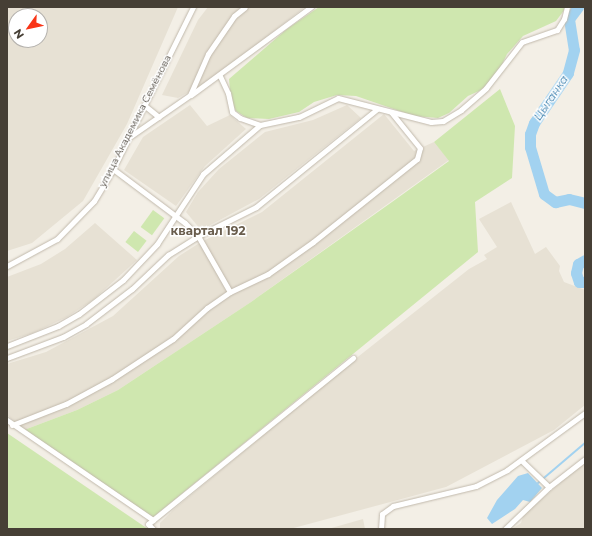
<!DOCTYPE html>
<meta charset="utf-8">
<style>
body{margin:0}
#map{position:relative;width:592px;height:536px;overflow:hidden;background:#f3efe6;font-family:Montserrat,sans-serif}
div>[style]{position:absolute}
.residential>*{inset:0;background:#e7e1d4}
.green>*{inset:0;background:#cfe7af;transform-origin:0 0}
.water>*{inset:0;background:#a2d2f0}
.stream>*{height:2px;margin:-1px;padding:0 1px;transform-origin:1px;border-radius:1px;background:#a2d2f0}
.river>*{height:11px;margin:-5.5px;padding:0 5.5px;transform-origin:5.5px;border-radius:5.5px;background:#a2d2f0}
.roads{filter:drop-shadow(0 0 1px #c1b9ac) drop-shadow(0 0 1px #c1b9ac)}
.minor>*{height:5px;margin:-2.5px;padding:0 2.5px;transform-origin:2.5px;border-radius:2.5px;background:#fff}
span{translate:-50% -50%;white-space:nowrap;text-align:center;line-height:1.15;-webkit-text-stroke:3px #fff;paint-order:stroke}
.street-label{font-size:10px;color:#463f35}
.water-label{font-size:11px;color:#2e78a9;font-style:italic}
.quarter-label{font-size:12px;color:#695d4d;font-weight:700}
.frame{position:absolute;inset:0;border:8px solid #463f35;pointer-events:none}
.north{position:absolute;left:8px;top:8px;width:40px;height:40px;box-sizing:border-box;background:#fff;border:1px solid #b5b2ae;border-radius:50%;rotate:237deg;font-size:11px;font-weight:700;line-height:16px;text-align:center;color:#463f35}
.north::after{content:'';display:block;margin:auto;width:14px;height:18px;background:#f93517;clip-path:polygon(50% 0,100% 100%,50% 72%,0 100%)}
</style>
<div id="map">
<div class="residential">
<i style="clip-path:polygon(evenodd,7px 7px,178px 7px,127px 124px,83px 201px,32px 243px,7px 251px,7px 7px,16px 16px,40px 16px,40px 40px,16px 40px,16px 16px)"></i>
<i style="clip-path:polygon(208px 7px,305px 7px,214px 78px,178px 98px,162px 95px,198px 20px)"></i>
<i style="clip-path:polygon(190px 105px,207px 126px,230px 115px,246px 129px,205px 166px,176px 206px,124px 170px,143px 137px)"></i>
<i style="clip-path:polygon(347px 105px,361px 118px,259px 199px,201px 230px,186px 212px,198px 192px,219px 169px,265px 132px,313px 120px)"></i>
<i style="clip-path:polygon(384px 114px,414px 151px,434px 142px,449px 160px,251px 302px,118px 390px,77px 410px,24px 430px,7px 415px,7px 364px,46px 352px,113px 316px,179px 256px,201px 242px,262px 212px)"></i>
<i style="clip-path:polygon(511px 202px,535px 254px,546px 247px,560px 266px,559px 271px,564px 282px,585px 290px,585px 405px,554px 430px,446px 487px,290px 529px,160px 529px,160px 523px,174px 509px,359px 356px,469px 269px,487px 259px,484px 255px,497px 247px,479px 219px)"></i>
<i style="clip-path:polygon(95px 223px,137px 260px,93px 300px,67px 317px,33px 333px,7px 341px,7px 277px,41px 264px,65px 249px)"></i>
<i style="clip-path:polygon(585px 462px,585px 529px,512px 529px,521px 523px,524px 514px)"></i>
<i style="clip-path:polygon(363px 519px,365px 529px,328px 529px)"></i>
</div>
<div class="green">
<i style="clip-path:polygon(319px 7px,564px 7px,565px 9px,556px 21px,523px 36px,507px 54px,498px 73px,481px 90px,468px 96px,449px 113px,438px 118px,414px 116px,356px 96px,337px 95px,314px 102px,299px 112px,269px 119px,247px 118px,236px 111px,231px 101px,229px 79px,287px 29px)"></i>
<i style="clip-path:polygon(500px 89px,515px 126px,512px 178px,475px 202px,478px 252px,152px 518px,24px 430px,77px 410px,118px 390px,251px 302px,392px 202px,449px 161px,434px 142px)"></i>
<i style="left:153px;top:210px;width:14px;height:21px;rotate:36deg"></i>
<i style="left:134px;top:231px;width:16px;height:14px;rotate:38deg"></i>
<i style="clip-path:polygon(7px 433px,148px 529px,7px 529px)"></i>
</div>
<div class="water">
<i style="clip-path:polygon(528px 473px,542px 488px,530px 502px,523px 500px,515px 509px,492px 524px,487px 518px,497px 500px,518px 476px)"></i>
</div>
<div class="stream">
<i style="left:538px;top:483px;width:62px;rotate:-40.4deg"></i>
</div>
<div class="river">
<i style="left:578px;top:7px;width:15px;rotate:127deg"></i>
<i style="left:569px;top:19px;width:31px;rotate:81deg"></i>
<i style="left:574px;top:50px;width:24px;rotate:105deg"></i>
<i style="left:568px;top:73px;width:60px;rotate:124.2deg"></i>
<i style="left:534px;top:123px;width:12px;rotate:110deg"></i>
<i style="left:530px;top:134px;width:13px;rotate:90deg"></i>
<i style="left:530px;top:147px;width:49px;rotate:73.4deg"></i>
<i style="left:544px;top:194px;width:14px;rotate:36deg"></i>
<i style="left:555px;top:202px;width:14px;rotate:-12deg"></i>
<i style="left:569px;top:199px;width:16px;rotate:14deg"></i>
<i style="left:585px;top:260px;width:8px;rotate:150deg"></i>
<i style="left:578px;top:264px;width:9px;rotate:103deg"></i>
<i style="left:576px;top:273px;width:9px;rotate:72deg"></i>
<i style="left:579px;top:282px;width:6px"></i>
</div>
<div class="roads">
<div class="minor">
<i style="left:220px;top:76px;width:19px;rotate:65deg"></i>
<i style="left:228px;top:93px;width:19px;rotate:78deg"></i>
<i style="left:232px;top:112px;width:10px;rotate:37deg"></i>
<i style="left:240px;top:118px;width:21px;rotate:19deg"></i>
<i style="left:260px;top:125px;width:40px;rotate:-12deg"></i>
<i style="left:299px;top:117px;width:43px;rotate:-26deg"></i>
<i style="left:338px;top:98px;width:96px;rotate:14.5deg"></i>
<i style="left:431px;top:122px;width:12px;rotate:-5deg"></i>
<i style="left:443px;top:121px;width:21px;rotate:-31deg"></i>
<i style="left:461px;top:110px;width:33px;rotate:-41deg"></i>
<i style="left:486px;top:88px;width:58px;rotate:-52deg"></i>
<i style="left:522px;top:42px;width:37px;rotate:-19deg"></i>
<i style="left:557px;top:30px;width:13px;rotate:-58deg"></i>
<i style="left:564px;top:19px;width:12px;rotate:-76deg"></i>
<i style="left:191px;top:95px;width:149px;rotate:-36.3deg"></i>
<i style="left:144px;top:105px;width:19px;rotate:39deg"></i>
<i style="left:128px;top:138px;width:75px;rotate:-34.7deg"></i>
<i style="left:190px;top:95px;width:45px;rotate:-66.3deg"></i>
<i style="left:208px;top:54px;width:46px;rotate:-55.6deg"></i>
<i style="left:234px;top:16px;width:14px;rotate:-39deg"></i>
<i style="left:113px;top:169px;width:90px;rotate:36.9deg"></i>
<i style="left:185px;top:223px;width:18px;rotate:45deg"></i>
<i style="left:198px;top:236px;width:64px;rotate:60.3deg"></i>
<i style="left:7px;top:266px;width:57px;rotate:-28.4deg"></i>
<i style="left:57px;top:239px;width:53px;rotate:-45.8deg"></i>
<i style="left:94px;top:201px;width:37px;rotate:-59deg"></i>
<i style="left:113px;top:169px;width:181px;rotate:-63.7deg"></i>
<i style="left:7px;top:346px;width:55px;rotate:-21.4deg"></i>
<i style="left:58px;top:326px;width:24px;rotate:-30deg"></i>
<i style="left:79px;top:314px;width:56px;rotate:-37.7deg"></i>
<i style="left:123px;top:280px;width:50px;rotate:-46.6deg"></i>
<i style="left:157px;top:244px;width:84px;rotate:-56.7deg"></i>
<i style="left:203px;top:174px;width:75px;rotate:-40.7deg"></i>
<i style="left:7px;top:358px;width:60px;rotate:-20.6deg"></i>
<i style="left:63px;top:337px;width:26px;rotate:-29deg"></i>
<i style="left:86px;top:324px;width:58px;rotate:-37.3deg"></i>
<i style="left:132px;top:289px;width:50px;rotate:-43.4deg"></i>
<i style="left:168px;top:255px;width:36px;rotate:-32deg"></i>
<i style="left:198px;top:236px;width:65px;rotate:-26.6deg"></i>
<i style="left:256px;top:207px;width:156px;rotate:-39deg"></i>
<i style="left:7px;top:420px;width:177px;rotate:34.4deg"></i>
<i style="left:12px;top:425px;width:58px;rotate:-21.3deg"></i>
<i style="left:66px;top:404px;width:52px;rotate:-28.5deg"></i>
<i style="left:112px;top:379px;width:73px;rotate:-33.3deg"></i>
<i style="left:173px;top:339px;width:46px;rotate:-42.4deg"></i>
<i style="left:207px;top:308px;width:28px;rotate:-35deg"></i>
<i style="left:230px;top:292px;width:42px;rotate:-25.3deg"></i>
<i style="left:268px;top:274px;width:55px;rotate:-35.4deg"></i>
<i style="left:313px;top:242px;width:133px;rotate:-38.6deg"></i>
<i style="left:417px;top:159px;width:11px;rotate:-75deg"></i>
<i style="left:420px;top:148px;width:46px;rotate:-128.9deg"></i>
<i style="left:521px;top:460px;width:39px;rotate:44deg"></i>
<i style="left:153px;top:529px;width:7px;rotate:-135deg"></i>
<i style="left:148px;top:524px;width:264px;rotate:-39deg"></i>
<i style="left:381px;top:529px;width:15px;rotate:-86deg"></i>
<i style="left:382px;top:514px;width:14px;rotate:-36deg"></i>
<i style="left:393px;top:506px;width:85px;rotate:-13.5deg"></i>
<i style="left:476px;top:486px;width:35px;rotate:-27deg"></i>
<i style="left:507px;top:470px;width:97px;rotate:-36.2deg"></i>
<i style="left:505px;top:529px;width:61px;rotate:-43.7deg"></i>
<i style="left:549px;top:487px;width:46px;rotate:-37.9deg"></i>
</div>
</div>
<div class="street-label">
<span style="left:135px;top:121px;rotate:-63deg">улица Академика Семёнова</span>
</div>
<div class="water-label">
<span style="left:551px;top:98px;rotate:-56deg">Цыганка</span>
</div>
<div class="quarter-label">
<span style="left:208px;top:231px">квартал 192</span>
</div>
<div class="frame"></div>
<div class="north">N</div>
</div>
